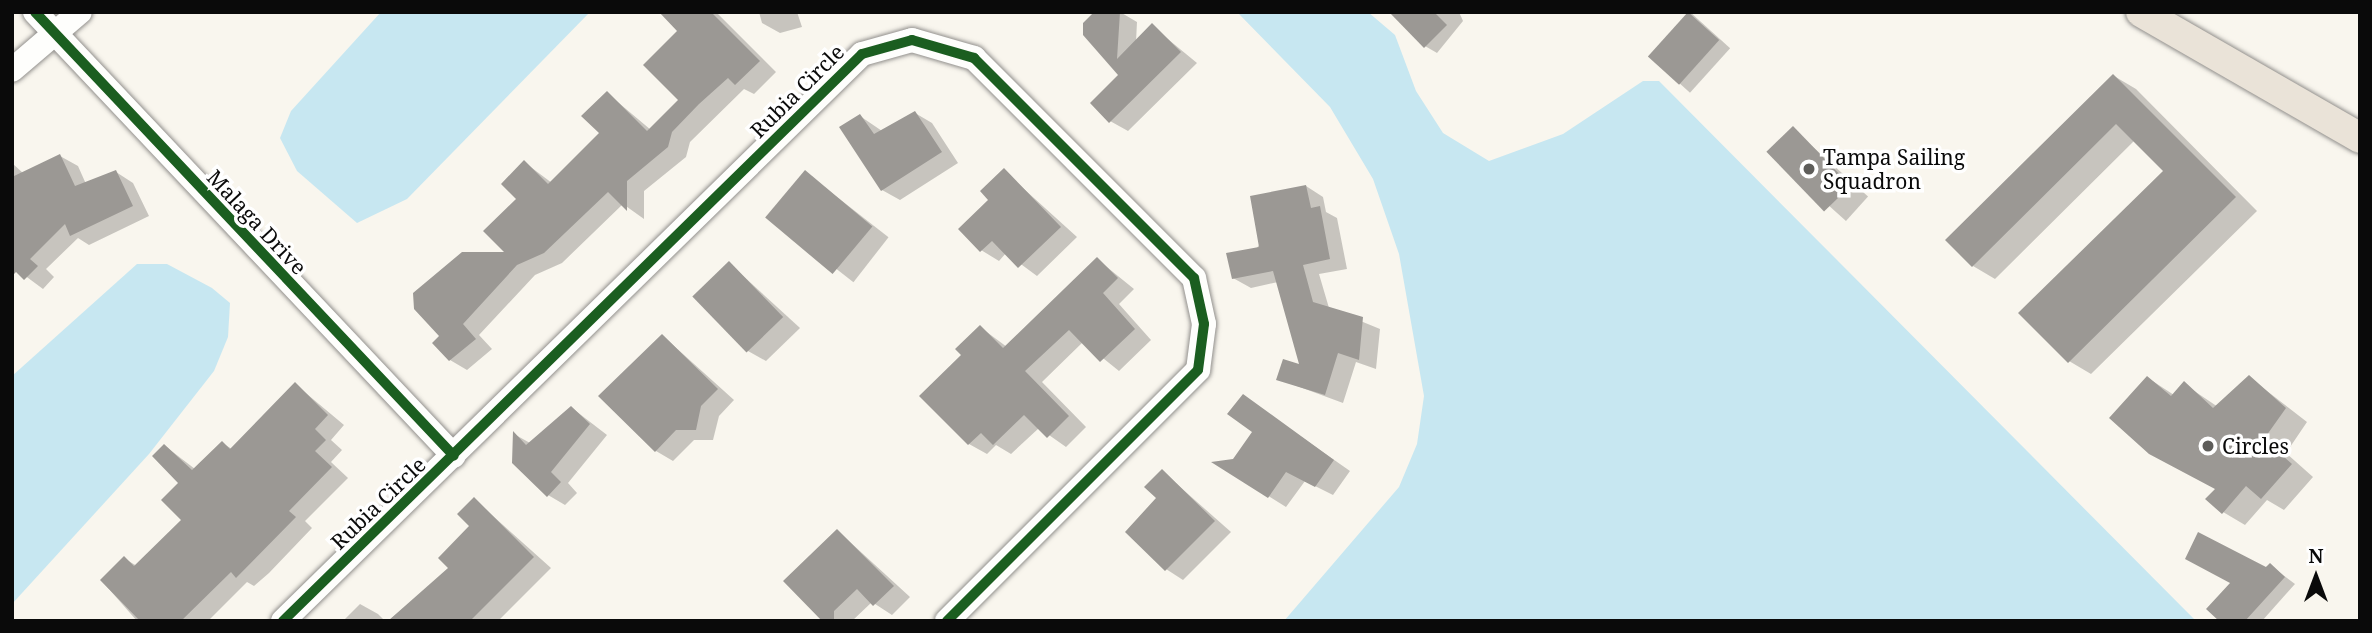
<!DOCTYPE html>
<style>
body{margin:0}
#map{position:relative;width:2372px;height:633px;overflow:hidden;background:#f9f6ee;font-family:"Noto Serif",serif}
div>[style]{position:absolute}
.water>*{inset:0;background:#c7e7f1}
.shadow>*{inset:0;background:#0003;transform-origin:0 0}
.building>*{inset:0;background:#9b9894;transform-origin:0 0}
.roads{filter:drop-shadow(0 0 2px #92908d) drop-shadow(0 0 2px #92908d)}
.minor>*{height:24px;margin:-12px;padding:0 12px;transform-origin:12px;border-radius:12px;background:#fefefc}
.major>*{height:30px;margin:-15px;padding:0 15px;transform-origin:15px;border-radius:15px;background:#eae3d8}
.cycleway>*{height:10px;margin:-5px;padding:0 5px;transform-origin:5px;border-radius:5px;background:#1b5e20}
.dots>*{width:19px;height:19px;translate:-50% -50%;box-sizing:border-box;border:4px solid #fff;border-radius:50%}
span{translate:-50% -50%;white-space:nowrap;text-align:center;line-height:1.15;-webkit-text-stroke:7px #fff;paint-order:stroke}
.street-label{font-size:21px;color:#0a0a0a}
.poi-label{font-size:21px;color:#0a0a0a}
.left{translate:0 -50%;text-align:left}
.frame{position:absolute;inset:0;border:14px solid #0a0a0a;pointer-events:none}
.north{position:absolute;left:2281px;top:542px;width:70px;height:70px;-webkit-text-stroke:5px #fff;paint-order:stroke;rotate:0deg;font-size:19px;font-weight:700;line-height:28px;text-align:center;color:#0a0a0a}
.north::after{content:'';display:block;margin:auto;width:24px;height:32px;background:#0a0a0a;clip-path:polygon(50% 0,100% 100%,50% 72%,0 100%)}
</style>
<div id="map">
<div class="water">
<i style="clip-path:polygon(381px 12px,590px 12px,407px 199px,357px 223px,297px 171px,280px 138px,291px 111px)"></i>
<i style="clip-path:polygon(1237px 12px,1368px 12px,1395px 35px,1416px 91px,1443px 133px,1489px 161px,1563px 134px,1643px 81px,1659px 81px,2196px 621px,1284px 621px,1399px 487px,1417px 444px,1424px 396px,1399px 254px,1373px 179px,1330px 107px)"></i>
<i style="clip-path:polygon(137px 264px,167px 264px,212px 288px,230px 303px,228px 337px,214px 371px,149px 454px,12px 604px,12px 376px)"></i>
</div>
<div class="shadow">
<i style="clip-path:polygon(676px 12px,716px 12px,776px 72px,754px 94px,744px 89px,690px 142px,686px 157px,644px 191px,644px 219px,623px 204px,562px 263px,535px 275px,479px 335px,492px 349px,467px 370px,450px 360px,434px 343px,508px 254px,524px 162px,552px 183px,601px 133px,607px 93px,651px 130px,681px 100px)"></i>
<i style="clip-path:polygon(759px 12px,797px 12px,802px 27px,780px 33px,762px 23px)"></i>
<i style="clip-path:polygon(1120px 12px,1137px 22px,1136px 42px,1152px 26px,1197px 63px,1128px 131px,1110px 121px,1121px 75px,1085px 35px)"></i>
<i style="clip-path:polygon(1410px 12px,1459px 12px,1463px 21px,1437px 53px,1425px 46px)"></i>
<i style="left:1690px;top:12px;width:54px;height:60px;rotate:42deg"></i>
<i style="clip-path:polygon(2114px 76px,2136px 89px,2257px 211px,2091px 374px,2069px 361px,2165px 171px,2135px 140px,1995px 279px,1973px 266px)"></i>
<i style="clip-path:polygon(915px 113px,932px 123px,958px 163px,900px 200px,882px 190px,860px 116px,882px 131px)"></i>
<i style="left:1793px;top:129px;width:101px;height:33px;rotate:42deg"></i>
<i style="clip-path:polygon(60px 156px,78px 166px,86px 184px,116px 172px,133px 183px,149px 216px,89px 245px,78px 238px,46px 269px,54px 277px,43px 289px,12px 266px,12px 163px,24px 174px)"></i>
<i style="clip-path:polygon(1004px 171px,1077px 237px,1037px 276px,1006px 253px,999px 261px,981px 250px)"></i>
<i style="left:805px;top:172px;width:106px;height:57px;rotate:38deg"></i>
<i style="clip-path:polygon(1306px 186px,1323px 197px,1326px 212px,1337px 218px,1347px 269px,1319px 274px,1329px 308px,1380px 329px,1376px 369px,1356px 362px,1343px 403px,1278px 379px,1302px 366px,1278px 282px,1251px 288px,1233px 278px)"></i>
<i style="clip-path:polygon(1097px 259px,1134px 289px,1119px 304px,1151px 340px,1119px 371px,1083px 342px,1042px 382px,1086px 427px,1066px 447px,1039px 428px,1011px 454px,996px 445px,987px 454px,969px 444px,922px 396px,963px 355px,980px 327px,1007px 347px)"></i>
<i style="clip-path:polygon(729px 263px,800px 328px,766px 361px,748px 351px)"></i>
<i style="clip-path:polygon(12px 327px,14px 335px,14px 361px,12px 360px)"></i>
<i style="clip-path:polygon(663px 336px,734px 400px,719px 416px,713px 440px,694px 440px,673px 461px,656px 451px)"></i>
<i style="clip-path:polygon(2249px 377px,2307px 422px,2286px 453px,2313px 477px,2284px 510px,2267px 500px,2245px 525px,2223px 512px,2217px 489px,2148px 378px,2174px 395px,2184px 384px,2218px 407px)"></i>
<i style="clip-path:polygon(295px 384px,344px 425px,331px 440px,342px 450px,331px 462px,348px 478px,305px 521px,312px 528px,269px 573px,254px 586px,247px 582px,208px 621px,137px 621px,102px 581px,125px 559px,137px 566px,184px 520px,181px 483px,165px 446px,195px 469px,222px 443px,232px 449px)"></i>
<i style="clip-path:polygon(1243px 396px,1350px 471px,1333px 495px,1305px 481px,1286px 507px,1216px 463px,1234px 460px,1255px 432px)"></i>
<i style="clip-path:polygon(572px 408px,607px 435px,568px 483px,577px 493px,565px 505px,548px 495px,514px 434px,530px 443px)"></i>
<i style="clip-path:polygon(1162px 471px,1231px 532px,1183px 580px,1166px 569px,1158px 498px)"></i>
<i style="clip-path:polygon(474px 499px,551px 568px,498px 621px,388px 621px,451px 568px,471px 526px)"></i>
<i style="clip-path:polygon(838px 531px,910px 597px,892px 615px,872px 602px,852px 621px,825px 621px)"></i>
<i style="clip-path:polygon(2270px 565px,2295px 584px,2262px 621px,2222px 621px,2232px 583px)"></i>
<i style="clip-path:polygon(360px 604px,378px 614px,385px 621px,343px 621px)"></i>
</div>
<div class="building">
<i style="clip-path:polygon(659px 12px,711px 12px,760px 61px,735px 85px,728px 78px,699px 104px,672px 132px,668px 147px,627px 181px,627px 211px,608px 192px,544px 253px,517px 265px,463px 324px,476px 339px,449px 361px,432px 343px,439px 336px,414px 309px,413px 293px,462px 252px,504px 252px,483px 231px,516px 199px,501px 184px,524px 160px,548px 184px,599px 133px,581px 116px,607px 91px,647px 131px,678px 100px,643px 65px,677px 31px)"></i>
<i style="clip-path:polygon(1094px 12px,1120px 12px,1117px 59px,1152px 23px,1181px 52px,1109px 123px,1090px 103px,1118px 75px,1083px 35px,1083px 23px)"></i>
<i style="clip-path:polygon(1389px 12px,1434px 12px,1447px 25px,1424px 48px)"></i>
<i style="left:1688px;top:12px;width:42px;height:60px;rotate:42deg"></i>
<i style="clip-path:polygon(2113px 74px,2236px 197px,2068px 363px,2018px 313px,2163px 171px,2116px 124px,1972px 267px,1945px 240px)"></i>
<i style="clip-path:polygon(915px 111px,942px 152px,881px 191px,839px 127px,860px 114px,874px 134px)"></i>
<i style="left:1793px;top:126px;width:83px;height:37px;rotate:46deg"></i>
<i style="clip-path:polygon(60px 154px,75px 186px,116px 170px,133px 206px,70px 236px,65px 224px,30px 259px,38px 266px,24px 280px,16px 272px,12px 276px,12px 177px)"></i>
<i style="clip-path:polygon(1004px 168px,1061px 227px,1018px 268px,992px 241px,980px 252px,958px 229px,988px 200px,980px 191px)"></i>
<i style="left:805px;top:170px;width:88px;height:62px;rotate:40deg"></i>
<i style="clip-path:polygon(1306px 185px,1311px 208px,1320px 206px,1330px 259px,1303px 265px,1313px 302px,1363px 317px,1359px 360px,1338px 353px,1325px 395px,1276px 380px,1283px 359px,1299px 364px,1273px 271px,1232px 279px,1226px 253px,1259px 247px,1250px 196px)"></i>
<i style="clip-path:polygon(1097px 257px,1118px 278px,1103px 293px,1135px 329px,1100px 362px,1069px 330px,1025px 371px,1069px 416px,1047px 438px,1024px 415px,993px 445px,981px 433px,968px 445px,919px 396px,961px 355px,955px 349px,980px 325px,1003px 348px)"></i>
<i style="left:729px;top:261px;width:78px;height:51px;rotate:46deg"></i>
<i style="clip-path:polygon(662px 334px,718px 389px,701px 406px,696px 430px,676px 430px,655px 452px,598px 396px)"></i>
<i style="clip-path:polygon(2249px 375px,2286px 408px,2264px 439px,2292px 464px,2261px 499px,2246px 486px,2222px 514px,2205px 499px,2215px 489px,2149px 454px,2109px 418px,2147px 376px,2171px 396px,2184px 381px,2213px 408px)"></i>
<i style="clip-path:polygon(295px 382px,328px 415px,315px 429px,326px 440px,315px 451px,332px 467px,289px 511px,296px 517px,236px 578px,231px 572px,181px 621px,140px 621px,100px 580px,124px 556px,134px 566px,181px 520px,161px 500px,178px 483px,152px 456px,164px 444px,192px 470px,222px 441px,230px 449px)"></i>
<i style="clip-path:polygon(1243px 394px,1334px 460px,1315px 487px,1286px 472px,1268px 498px,1211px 462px,1233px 459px,1252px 432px,1227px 414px)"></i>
<i style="clip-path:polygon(571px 406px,590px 424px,551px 472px,561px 482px,547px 497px,512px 463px,513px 431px,526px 445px)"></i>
<i style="clip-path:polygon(1162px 469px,1215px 521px,1165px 571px,1125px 532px,1156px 498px,1144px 487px)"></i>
<i style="clip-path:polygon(474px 497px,534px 557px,470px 621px,388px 621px,448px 568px,438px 558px,469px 526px,457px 514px)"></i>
<i style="clip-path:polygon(837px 529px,894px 586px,873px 606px,857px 589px,834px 611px,834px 621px,822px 621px,783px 581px)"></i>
<i style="clip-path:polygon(2198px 532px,2266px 567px,2270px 563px,2285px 577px,2245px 621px,2219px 621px,2206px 609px,2230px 583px,2185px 559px)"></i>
</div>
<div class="roads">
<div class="minor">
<i style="left:35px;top:12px;width:610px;rotate:46.66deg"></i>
<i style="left:12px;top:70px;width:89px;rotate:-40.5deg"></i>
<i style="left:283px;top:621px;width:810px;rotate:-44.4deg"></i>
<i style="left:862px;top:54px;width:52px;rotate:-15.6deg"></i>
<i style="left:912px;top:40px;width:65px;rotate:16.2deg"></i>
<i style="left:974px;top:58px;width:311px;rotate:45deg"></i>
<i style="left:1194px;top:278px;width:47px;rotate:77.7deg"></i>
<i style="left:1204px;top:324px;width:46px;rotate:97.4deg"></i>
<i style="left:1198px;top:370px;width:355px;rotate:135deg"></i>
</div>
<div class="major">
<i style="left:2141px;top:12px;width:253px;rotate:29.9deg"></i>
</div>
</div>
<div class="cycleway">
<i style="left:35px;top:12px;width:610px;rotate:46.66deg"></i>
<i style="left:283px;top:621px;width:810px;rotate:-44.4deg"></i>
<i style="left:862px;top:54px;width:52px;rotate:-15.6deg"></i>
<i style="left:912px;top:40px;width:65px;rotate:16.2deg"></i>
<i style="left:974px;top:58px;width:311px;rotate:45deg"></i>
<i style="left:1194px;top:278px;width:47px;rotate:77.7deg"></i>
<i style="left:1204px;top:324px;width:46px;rotate:97.4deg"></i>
<i style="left:1198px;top:370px;width:355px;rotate:135deg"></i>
</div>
<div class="dots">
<i style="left:1809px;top:169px;background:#5e5d5a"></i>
<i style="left:2208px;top:446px;background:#5e5d5a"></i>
</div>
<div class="street-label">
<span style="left:797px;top:91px;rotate:-45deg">Rubia Circle</span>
<span style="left:257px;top:222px;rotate:47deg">Malaga Drive</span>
<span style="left:378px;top:503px;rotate:-44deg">Rubia Circle</span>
</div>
<div class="poi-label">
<span class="left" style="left:1823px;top:169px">Tampa Sailing<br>Squadron</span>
<span class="left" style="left:2222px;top:446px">Circles</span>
</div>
<div class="frame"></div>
<div class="north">N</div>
</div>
